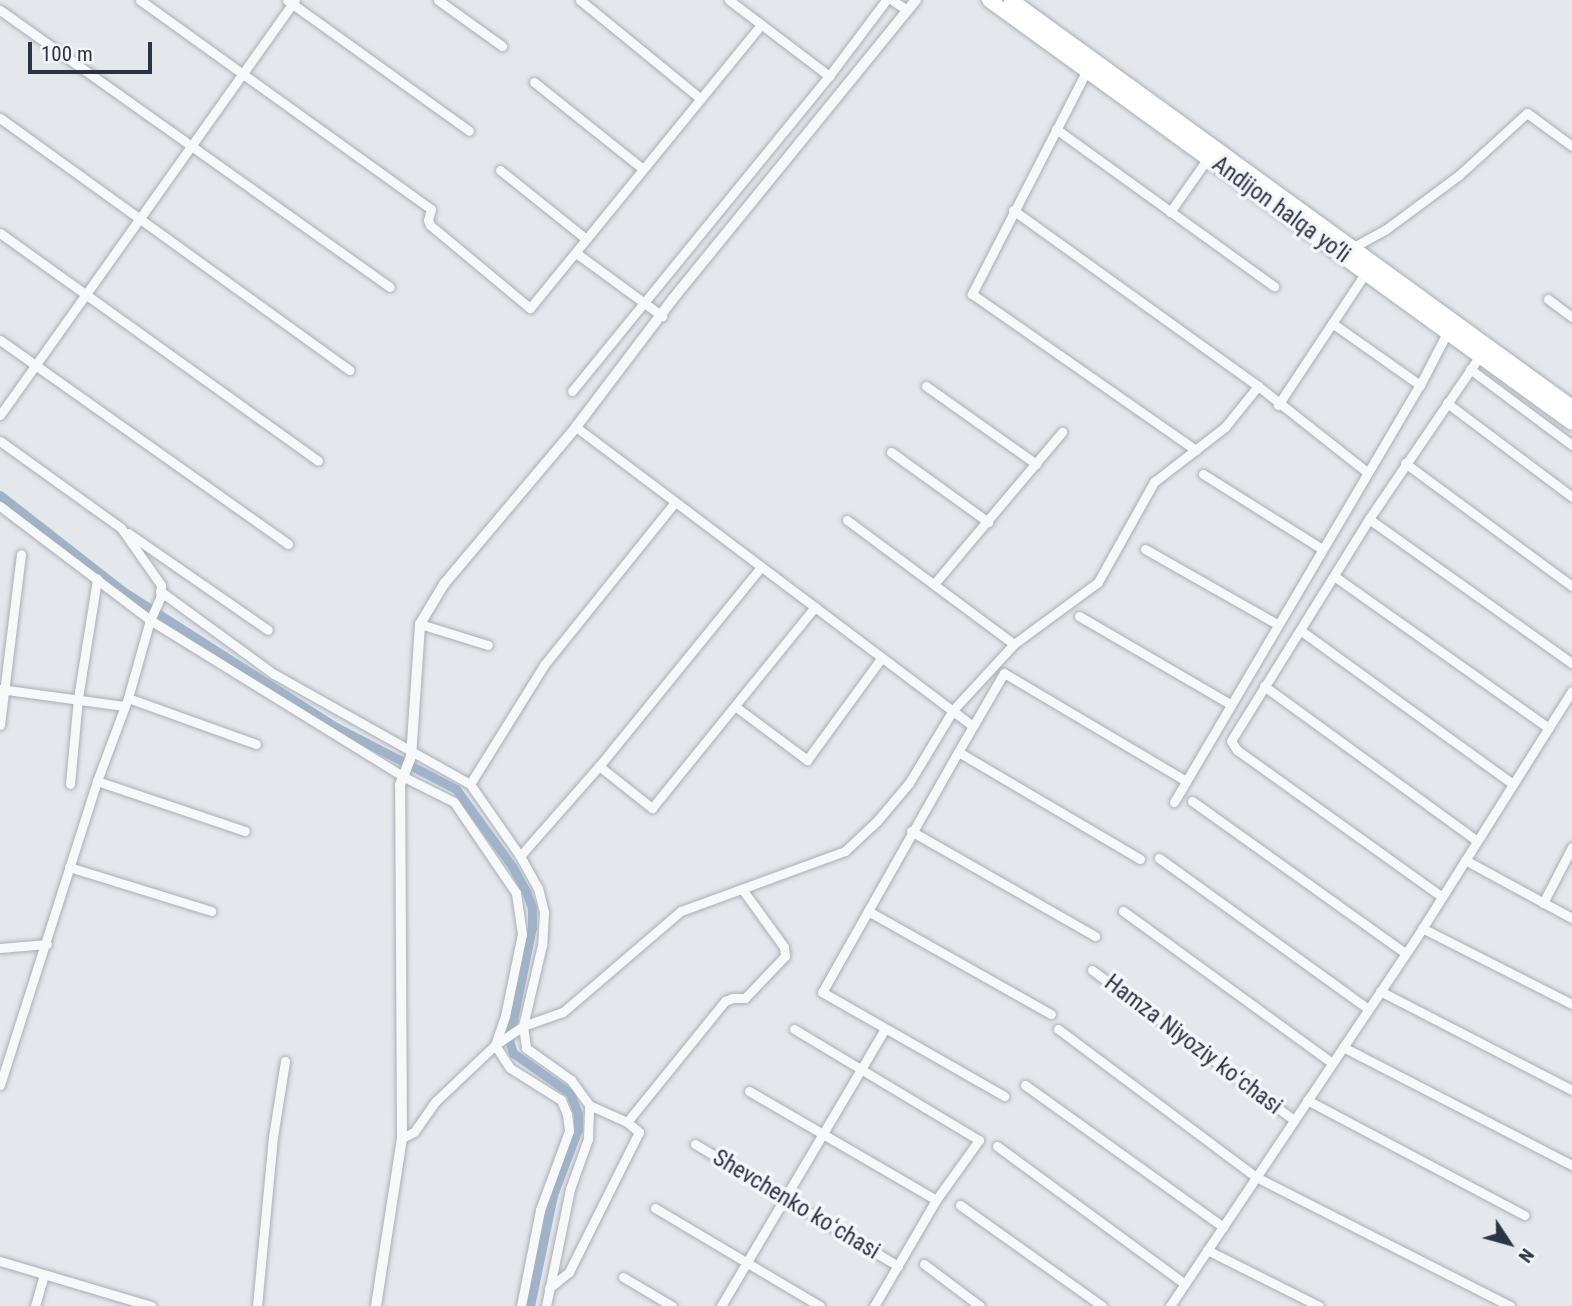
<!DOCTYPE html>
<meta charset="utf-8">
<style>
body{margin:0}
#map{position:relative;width:1572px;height:1306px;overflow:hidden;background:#e4e7ec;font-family:"Roboto Condensed",sans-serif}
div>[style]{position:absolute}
.canal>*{height:9px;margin:-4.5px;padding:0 4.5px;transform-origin:4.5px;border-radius:4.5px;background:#9fb4cc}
.roads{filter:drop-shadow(0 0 2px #a9aeb7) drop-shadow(0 0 2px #a9aeb7)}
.minor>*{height:9px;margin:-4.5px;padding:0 4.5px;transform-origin:4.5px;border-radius:4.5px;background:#f7f8fa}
.tertiary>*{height:10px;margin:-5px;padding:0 5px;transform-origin:5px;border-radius:5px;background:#f7f8fa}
.trunk>*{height:14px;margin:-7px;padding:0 7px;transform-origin:7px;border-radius:7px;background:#fff}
span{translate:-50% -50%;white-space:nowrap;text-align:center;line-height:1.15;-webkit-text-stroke:7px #f4f6f9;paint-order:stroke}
.street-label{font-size:23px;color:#2b3445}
.north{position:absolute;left:1474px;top:1208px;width:70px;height:70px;-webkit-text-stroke:5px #f4f6f9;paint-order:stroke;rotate:126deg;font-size:19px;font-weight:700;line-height:28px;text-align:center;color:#2b3445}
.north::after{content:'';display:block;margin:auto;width:24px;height:32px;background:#2b3445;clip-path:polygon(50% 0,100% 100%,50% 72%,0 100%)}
.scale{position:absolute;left:28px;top:42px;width:124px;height:32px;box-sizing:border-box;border:4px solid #2b3445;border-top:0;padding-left:9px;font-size:21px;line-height:24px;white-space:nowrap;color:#2b3445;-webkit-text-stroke:5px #f4f6f9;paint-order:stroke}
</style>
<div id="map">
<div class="canal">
<i style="left:0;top:495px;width:156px;rotate:38deg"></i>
<i style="left:123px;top:591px;width:253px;rotate:32.6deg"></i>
<i style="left:336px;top:727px;width:135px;rotate:27.3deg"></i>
<i style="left:456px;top:789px;width:95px;rotate:54deg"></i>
<i style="left:512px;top:866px;width:29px;rotate:61deg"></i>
<i style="left:526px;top:891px;width:18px;rotate:71deg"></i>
<i style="left:532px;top:908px;width:19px;rotate:90deg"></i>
<i style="left:532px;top:927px;width:115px;rotate:101.5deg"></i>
<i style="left:509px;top:1040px;width:14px;rotate:73deg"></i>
<i style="left:513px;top:1053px;width:70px;rotate:35.1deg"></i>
<i style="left:570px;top:1093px;width:22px;rotate:69deg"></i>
<i style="left:578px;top:1114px;width:15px;rotate:90deg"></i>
<i style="left:578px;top:1129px;width:71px;rotate:110.7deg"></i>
<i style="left:553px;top:1195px;width:113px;rotate:101.7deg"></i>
</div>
<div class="roads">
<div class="minor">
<i style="left:140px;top:0;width:358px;rotate:35.7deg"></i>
<i style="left:431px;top:209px;width:11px;rotate:105deg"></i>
<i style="left:428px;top:220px;width:5px;rotate:68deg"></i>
<i style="left:430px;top:225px;width:130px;rotate:39.7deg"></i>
<i style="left:530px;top:308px;width:365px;rotate:-50.8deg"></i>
<i style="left:287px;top:0;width:224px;rotate:35.7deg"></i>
<i style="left:438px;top:0;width:79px;rotate:35.7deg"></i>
<i style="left:580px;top:0;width:156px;rotate:39.3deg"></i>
<i style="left:729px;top:0;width:126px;rotate:37.2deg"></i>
<i style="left:892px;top:0;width:18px;rotate:34deg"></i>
<i style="left:0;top:10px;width:478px;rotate:35.4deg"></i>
<i style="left:1087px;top:70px;width:252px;rotate:117.2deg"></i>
<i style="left:972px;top:294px;width:273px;rotate:34.9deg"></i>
<i style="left:534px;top:82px;width:139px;rotate:38.6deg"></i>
<i style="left:0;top:118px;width:431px;rotate:35.8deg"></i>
<i style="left:1056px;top:129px;width:269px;rotate:35.8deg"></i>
<i style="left:500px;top:170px;width:110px;rotate:38.7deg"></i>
<i style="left:1013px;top:210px;width:302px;rotate:35.7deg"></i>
<i style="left:1170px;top:212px;width:66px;rotate:-54.9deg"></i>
<i style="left:0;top:233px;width:391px;rotate:35.6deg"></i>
<i style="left:1352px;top:248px;width:38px;rotate:-29deg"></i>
<i style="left:1385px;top:230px;width:92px;rotate:-36.6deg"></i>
<i style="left:1459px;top:175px;width:92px;rotate:-42.4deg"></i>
<i style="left:1527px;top:113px;width:56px;rotate:36.3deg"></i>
<i style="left:576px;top:253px;width:107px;rotate:36.2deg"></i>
<i style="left:1548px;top:299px;width:30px;rotate:37deg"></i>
<i style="left:1332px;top:323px;width:108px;rotate:35.2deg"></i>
<i style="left:0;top:340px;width:353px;rotate:35.3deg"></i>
<i style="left:1479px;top:357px;width:196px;rotate:124.2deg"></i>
<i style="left:1369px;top:519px;width:249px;rotate:35.4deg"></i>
<i style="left:1470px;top:369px;width:127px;rotate:36.7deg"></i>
<i style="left:926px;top:386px;width:135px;rotate:35.3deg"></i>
<i style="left:572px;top:391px;width:407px;rotate:-50.8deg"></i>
<i style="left:829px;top:76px;width:95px;rotate:-53.1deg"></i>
<i style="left:1447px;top:403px;width:156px;rotate:36.9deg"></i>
<i style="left:1278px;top:405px;width:159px;rotate:-56.5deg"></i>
<i style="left:0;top:415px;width:509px;rotate:-54.59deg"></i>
<i style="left:576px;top:427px;width:497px;rotate:37deg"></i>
<i style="left:0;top:441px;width:149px;rotate:35.7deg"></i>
<i style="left:121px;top:528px;width:70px;rotate:54.9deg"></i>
<i style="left:161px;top:585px;width:13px;rotate:94deg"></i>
<i style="left:160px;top:598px;width:24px;rotate:114deg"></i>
<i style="left:150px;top:620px;width:81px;rotate:105.8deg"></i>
<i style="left:128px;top:698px;width:89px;rotate:110.5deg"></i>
<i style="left:97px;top:781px;width:319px;rotate:107.7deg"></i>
<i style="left:891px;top:452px;width:120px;rotate:35.8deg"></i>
<i style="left:1405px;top:463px;width:207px;rotate:36.4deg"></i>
<i style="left:1203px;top:474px;width:141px;rotate:32.2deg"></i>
<i style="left:0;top:506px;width:188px;rotate:37.2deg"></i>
<i style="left:150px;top:620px;width:299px;rotate:31.7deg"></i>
<i style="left:404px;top:777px;width:56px;rotate:26.6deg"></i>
<i style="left:454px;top:802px;width:110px;rotate:55.7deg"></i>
<i style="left:516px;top:893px;width:41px;rotate:81.7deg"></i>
<i style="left:522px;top:934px;width:84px;rotate:101.7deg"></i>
<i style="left:505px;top:1016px;width:31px;rotate:109deg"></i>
<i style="left:495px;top:1045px;width:27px;rotate:57deg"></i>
<i style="left:510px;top:1068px;width:60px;rotate:32.1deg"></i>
<i style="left:561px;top:1100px;width:15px;rotate:67deg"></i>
<i style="left:567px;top:1114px;width:17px;rotate:83deg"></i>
<i style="left:569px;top:1131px;width:84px;rotate:110.2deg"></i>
<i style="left:540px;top:1210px;width:98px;rotate:101.2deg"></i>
<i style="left:1369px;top:519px;width:261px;rotate:121.9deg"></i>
<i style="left:1231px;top:741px;width:11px;rotate:56deg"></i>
<i style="left:1237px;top:750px;width:252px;rotate:35.6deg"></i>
<i style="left:847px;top:520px;width:208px;rotate:36.6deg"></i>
<i style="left:128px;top:533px;width:170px;rotate:34.7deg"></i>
<i style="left:1145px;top:549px;width:152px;rotate:29.6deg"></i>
<i style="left:761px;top:567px;width:257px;rotate:129.1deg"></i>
<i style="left:599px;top:766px;width:68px;rotate:38.4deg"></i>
<i style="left:652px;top:808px;width:259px;rotate:-51deg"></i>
<i style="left:1334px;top:576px;width:263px;rotate:35.3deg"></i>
<i style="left:934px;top:584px;width:199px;rotate:-49.9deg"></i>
<i style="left:160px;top:591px;width:141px;rotate:36.1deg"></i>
<i style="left:274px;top:674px;width:225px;rotate:29.3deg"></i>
<i style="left:470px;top:784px;width:88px;rotate:55.2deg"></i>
<i style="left:520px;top:856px;width:37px;rotate:61deg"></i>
<i style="left:538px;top:888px;width:25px;rotate:76deg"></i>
<i style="left:544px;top:912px;width:33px;rotate:93deg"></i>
<i style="left:542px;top:945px;width:83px;rotate:103.2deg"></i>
<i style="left:523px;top:1026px;width:22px;rotate:82deg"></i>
<i style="left:526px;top:1048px;width:55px;rotate:35.4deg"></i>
<i style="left:571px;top:1080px;width:31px;rotate:54deg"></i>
<i style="left:589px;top:1105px;width:42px;rotate:24.1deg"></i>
<i style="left:627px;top:1122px;width:16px;rotate:40deg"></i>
<i style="left:639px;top:1132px;width:157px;rotate:116.6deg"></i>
<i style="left:569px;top:1272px;width:26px;rotate:141deg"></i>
<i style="left:1079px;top:616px;width:175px;rotate:30.2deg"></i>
<i style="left:420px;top:624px;width:71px;rotate:17.2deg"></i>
<i style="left:1300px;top:630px;width:263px;rotate:35.9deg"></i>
<i style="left:1264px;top:686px;width:263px;rotate:36deg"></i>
<i style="left:0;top:689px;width:125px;rotate:7.8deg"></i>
<i style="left:128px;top:698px;width:136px;rotate:19.8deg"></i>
<i style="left:736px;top:707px;width:89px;rotate:36.7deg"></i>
<i style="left:807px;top:760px;width:127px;rotate:-53.9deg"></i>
<i style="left:0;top:725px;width:172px;rotate:-83deg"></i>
<i style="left:958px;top:752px;width:276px;rotate:119.5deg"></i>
<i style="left:822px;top:992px;width:210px;rotate:29.7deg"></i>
<i style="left:97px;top:781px;width:156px;rotate:18.7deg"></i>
<i style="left:70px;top:784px;width:86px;rotate:-84.7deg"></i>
<i style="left:78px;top:698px;width:121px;rotate:-80.9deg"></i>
<i style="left:470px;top:784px;width:140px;rotate:-58.1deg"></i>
<i style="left:544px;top:665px;width:209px;rotate:-51.2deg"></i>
<i style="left:1192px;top:801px;width:262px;rotate:35.5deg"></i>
<i style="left:1174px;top:802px;width:484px;rotate:-59.5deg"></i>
<i style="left:1420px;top:385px;width:59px;rotate:-62.6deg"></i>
<i style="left:911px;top:831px;width:212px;rotate:29.7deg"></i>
<i style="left:520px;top:856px;width:120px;rotate:-48.7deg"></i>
<i style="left:1159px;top:858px;width:258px;rotate:35.8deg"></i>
<i style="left:1140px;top:859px;width:211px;rotate:-149.5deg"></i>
<i style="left:958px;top:752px;width:91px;rotate:-59.8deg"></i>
<i style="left:1004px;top:673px;width:212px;rotate:30.7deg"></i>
<i style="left:1465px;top:860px;width:122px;rotate:28.5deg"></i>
<i style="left:69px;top:867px;width:149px;rotate:17.2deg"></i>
<i style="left:1543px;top:903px;width:63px;rotate:-62.6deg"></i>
<i style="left:868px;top:911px;width:210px;rotate:29.4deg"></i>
<i style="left:1123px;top:911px;width:258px;rotate:36deg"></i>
<i style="left:1422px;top:928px;width:168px;rotate:26.9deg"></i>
<i style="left:0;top:948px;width:47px;rotate:-4.9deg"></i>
<i style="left:1092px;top:970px;width:252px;rotate:36.6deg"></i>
<i style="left:1380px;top:991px;width:216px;rotate:27.3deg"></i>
<i style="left:794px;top:1029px;width:216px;rotate:31deg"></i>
<i style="left:979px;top:1140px;width:74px;rotate:125.6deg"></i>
<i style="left:936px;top:1200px;width:123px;rotate:120.3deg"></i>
<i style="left:1058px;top:1029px;width:247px;rotate:36.8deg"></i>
<i style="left:1256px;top:1177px;width:285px;rotate:26.9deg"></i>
<i style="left:1343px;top:1047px;width:258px;rotate:27.3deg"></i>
<i style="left:1025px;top:1085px;width:244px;rotate:35.6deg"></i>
<i style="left:749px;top:1091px;width:216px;rotate:30.2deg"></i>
<i style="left:1307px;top:1100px;width:246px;rotate:27.9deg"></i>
<i style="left:627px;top:1122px;width:156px;rotate:-51deg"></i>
<i style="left:725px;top:1001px;width:9px;rotate:-21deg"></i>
<i style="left:733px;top:998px;width:12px"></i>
<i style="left:745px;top:998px;width:58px;rotate:-46.4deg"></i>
<i style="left:785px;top:956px;width:9px;rotate:-96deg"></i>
<i style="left:784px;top:947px;width:72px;rotate:-125.9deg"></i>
<i style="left:402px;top:1138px;width:13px;rotate:-27deg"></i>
<i style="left:414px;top:1132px;width:38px;rotate:-55deg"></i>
<i style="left:436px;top:1101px;width:81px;rotate:-43.5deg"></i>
<i style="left:495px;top:1045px;width:34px;rotate:-34deg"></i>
<i style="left:523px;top:1026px;width:42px;rotate:-19.3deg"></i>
<i style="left:563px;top:1012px;width:155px;rotate:-40.6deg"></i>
<i style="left:681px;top:911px;width:175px;rotate:-20.1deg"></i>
<i style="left:845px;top:851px;width:44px;rotate:-43.2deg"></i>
<i style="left:877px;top:821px;width:50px;rotate:-49.9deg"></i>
<i style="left:909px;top:783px;width:85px;rotate:-58.9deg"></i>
<i style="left:953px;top:710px;width:90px;rotate:-47.3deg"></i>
<i style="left:1014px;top:644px;width:104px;rotate:-36.4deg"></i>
<i style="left:1098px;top:582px;width:115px;rotate:-60.8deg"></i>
<i style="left:1154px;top:482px;width:90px;rotate:-37.8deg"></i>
<i style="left:1225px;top:427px;width:53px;rotate:-51.2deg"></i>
<i style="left:1258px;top:386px;width:139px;rotate:38.3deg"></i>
<i style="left:695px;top:1144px;width:237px;rotate:31deg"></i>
<i style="left:997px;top:1146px;width:233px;rotate:36.3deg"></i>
<i style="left:960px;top:1205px;width:174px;rotate:35.4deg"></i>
<i style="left:655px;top:1208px;width:192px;rotate:30.7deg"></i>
<i style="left:1207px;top:1250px;width:125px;rotate:26.6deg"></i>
<i style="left:0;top:1261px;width:158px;rotate:16.6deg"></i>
<i style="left:924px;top:1264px;width:70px;rotate:36.9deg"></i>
<i style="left:623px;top:1277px;width:57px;rotate:30.6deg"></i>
<i style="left:35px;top:1306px;width:32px;rotate:-74deg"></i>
<i style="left:257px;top:1306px;width:170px;rotate:-84.6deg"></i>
<i style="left:273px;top:1137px;width:77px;rotate:-81deg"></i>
<i style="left:546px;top:1306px;width:119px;rotate:-78.4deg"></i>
<i style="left:570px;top:1189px;width:53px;rotate:-70.2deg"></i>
<i style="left:588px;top:1139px;width:34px;rotate:-88deg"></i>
<i style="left:721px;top:1306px;width:322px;rotate:-59.4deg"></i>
<i style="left:1170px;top:1306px;width:440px;rotate:-56.2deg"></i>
<i style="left:1415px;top:940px;width:294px;rotate:-57.8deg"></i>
</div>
<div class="tertiary">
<i style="left:376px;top:1306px;width:170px;rotate:-81.2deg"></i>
<i style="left:402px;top:1138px;width:353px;rotate:-90.3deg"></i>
<i style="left:400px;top:785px;width:30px;rotate:-69deg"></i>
<i style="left:411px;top:757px;width:133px;rotate:-86.1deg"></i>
<i style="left:420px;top:624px;width:47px;rotate:-59deg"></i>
<i style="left:444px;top:584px;width:205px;rotate:-49.9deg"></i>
<i style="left:576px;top:427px;width:159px;rotate:-52.9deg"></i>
<i style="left:672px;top:300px;width:387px;rotate:-50.9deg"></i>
</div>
<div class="trunk">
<i style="left:989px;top:0;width:720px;rotate:35.96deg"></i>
<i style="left:1011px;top:0;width:693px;rotate:35.96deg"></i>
</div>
</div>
<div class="street-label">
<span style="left:1281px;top:210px;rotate:36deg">Andijon halqa yo‘li</span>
<span style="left:1193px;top:1045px;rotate:37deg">Hamza Niyoziy koʻchasi</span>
<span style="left:796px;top:1205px;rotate:31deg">Shevchenko koʻchasi</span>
</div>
<div class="north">N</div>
<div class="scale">100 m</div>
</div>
